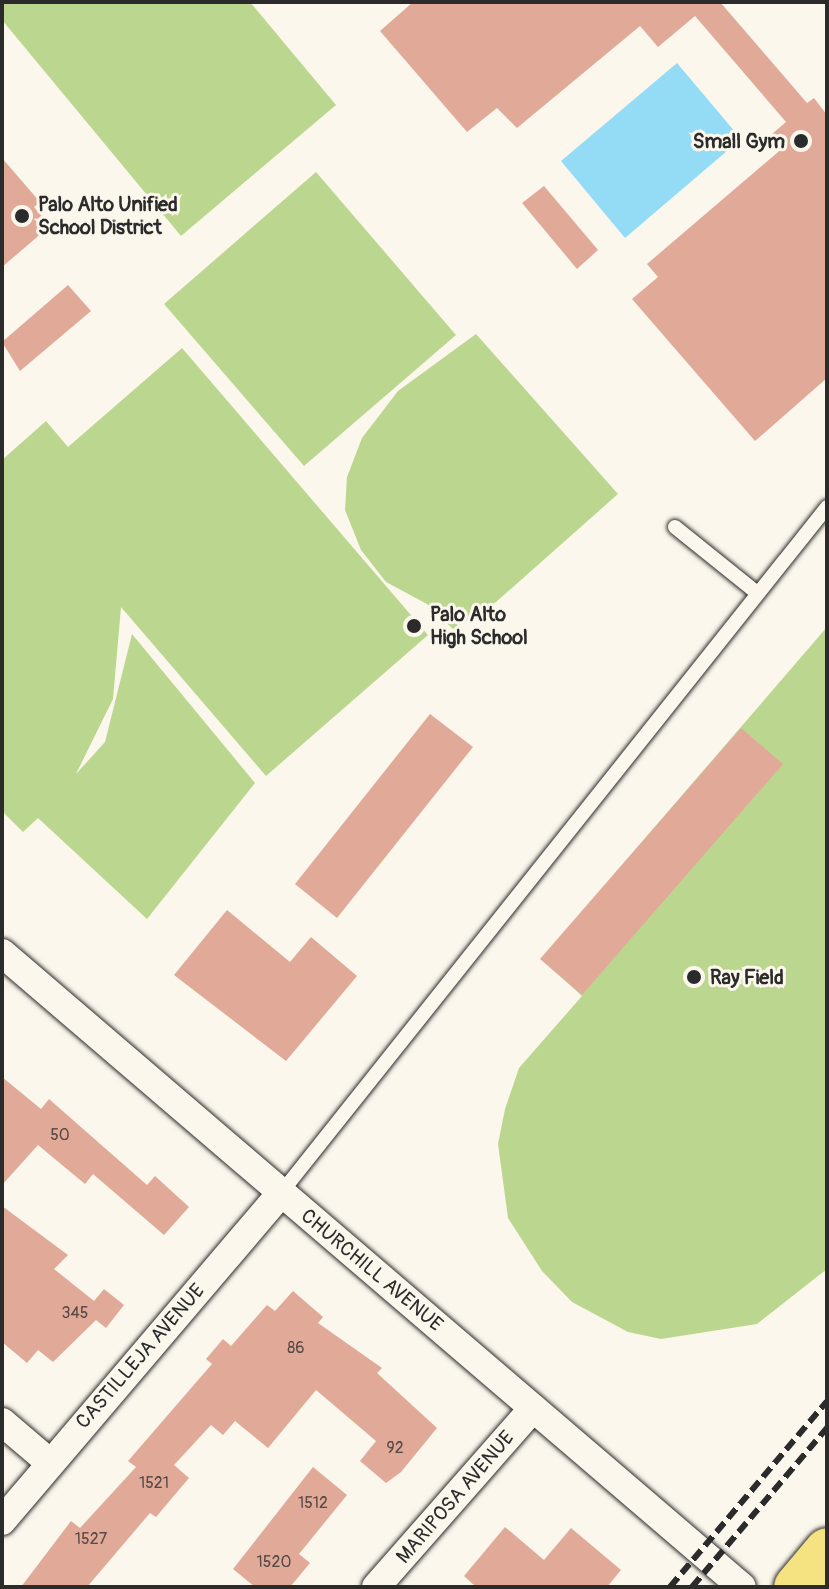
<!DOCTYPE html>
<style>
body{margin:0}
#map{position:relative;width:829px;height:1589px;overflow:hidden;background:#fbf7ec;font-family:Pangolin,sans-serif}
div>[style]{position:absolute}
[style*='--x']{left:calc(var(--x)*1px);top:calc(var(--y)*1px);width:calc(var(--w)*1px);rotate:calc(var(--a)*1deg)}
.green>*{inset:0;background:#bbd78f}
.water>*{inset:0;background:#94dcf6}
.building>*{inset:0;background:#e1a998}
.roads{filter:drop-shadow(0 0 2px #2b2b2b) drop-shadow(0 0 2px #2b2b2b)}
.service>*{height:14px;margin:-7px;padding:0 7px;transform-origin:7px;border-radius:7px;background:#fbf7ec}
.minor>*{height:28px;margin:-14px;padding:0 14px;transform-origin:14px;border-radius:14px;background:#fbf7ec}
.primary>*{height:44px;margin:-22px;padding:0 22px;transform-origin:22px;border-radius:22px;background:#f5e382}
.rail>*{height:6px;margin-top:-3px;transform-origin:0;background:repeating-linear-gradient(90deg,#2b2b2b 0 12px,transparent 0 18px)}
.dots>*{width:22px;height:22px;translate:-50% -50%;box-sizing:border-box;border:4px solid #fbf7ec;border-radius:50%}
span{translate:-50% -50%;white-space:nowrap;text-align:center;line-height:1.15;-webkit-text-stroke:6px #fbf7ec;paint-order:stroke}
.number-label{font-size:16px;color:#584a46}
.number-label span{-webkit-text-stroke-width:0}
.poi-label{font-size:20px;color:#2b2b2b;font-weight:700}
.right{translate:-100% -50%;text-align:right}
.left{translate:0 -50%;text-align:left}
.street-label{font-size:20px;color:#2b2b2b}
.frame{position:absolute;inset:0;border:4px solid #2b2b2b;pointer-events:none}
</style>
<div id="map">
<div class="green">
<div style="clip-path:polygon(2px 2px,250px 2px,336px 105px,181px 236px,2px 20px)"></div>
<div style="clip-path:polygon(316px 172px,456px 335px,304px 466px,164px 304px)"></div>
<div style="clip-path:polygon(476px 334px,618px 494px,496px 602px,453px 629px,427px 604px,386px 582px,361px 550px,345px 510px,347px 477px,362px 438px,398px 391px)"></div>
<div style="clip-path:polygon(182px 348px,428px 635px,266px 776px,121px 607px,113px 699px,76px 774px,105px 742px,132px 634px,255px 783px,147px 919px,38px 818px,23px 832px,2px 811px,2px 460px,46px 421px,68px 447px)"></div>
<div style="clip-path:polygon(827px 627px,827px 1269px,757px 1324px,661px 1339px,628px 1332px,572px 1302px,542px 1271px,508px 1218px,498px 1144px,505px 1109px,519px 1068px,582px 996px,541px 959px)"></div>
</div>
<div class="water">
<div style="clip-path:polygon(677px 63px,741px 139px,625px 238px,561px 161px)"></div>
</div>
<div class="building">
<div style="clip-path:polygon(413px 2px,720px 2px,807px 103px,814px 98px,827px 115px,827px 378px,755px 441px,632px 299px,658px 277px,647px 264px,784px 147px,772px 134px,786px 122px,695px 16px,658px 47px,640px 26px,517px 128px,497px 108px,467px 132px,380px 31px)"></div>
<div style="clip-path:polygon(2px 158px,40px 202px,34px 207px,50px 226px,2px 267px)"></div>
<div style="clip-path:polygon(544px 186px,598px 250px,577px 269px,522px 203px)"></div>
<div style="clip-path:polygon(68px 285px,91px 311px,20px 371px,2px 342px)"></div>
<div style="clip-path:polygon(430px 714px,473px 747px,337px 918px,295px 884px)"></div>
<div style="clip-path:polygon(741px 728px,783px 764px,582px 995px,540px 959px)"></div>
<div style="clip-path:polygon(227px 910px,290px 962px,311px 937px,357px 976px,286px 1061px,174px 975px)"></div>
<div style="clip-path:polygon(2px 1077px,41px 1109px,49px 1099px,147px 1185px,155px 1176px,189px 1207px,164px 1235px,93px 1174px,85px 1184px,38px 1145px,2px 1185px)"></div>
<div style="clip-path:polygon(2px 1206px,68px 1255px,54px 1269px,94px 1301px,104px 1289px,124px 1305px,106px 1328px,96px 1320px,53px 1362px,38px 1350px,27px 1363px,2px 1342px)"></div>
<div style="clip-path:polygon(293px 1291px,323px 1317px,318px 1323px,382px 1368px,377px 1373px,437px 1428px,401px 1472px,386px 1483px,360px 1461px,376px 1441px,316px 1390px,268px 1448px,235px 1421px,223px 1435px,211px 1425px,174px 1465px,189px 1478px,156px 1517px,150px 1513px,87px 1587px,21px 1587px,71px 1521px,80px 1528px,136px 1467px,128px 1461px,212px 1364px,206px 1359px,223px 1339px,231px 1346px,267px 1305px,275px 1311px)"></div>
<div style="clip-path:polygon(313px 1467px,347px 1495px,299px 1554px,310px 1563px,290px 1587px,255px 1587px,233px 1569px)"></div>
<div style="clip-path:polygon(505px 1527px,544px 1560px,571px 1528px,621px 1570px,607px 1587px,476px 1587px,464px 1576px)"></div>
</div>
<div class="roads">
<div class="service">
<div style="--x:675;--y:527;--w:105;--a:38.8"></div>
<div style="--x:281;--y:1193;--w:877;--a:-51.48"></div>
</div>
<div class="minor">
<div style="--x:2;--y:953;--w:974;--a:40.59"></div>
<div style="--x:2;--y:1422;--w:62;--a:40.4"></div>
<div style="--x:2;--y:1521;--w:431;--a:-49.6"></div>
<div style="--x:376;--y:1587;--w:238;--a:-48.7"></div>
</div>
<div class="primary">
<div style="--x:796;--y:1587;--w:48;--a:-50"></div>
</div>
</div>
<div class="rail">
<div style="--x:670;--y:1587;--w:243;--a:-49.8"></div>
<div style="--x:692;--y:1587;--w:209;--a:-49.7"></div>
</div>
<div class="dots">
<div style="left:801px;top:141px;background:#2b2b2b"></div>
<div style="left:22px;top:216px;background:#2b2b2b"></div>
<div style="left:414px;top:626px;background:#2b2b2b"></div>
<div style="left:694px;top:977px;background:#2b2b2b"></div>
</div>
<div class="number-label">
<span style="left:60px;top:1135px">50</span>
<span style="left:75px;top:1313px">345</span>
<span style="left:296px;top:1348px">86</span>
<span style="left:395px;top:1448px">92</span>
<span style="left:154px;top:1483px">1521</span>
<span style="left:313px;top:1503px">1512</span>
<span style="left:91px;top:1539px">1527</span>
<span style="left:274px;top:1562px">1520</span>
</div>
<div class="poi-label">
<span class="right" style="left:785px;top:141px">Small Gym</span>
<span class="left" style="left:38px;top:216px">Palo Alto Unified<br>School District</span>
<span class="left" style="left:430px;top:626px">Palo Alto<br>High School</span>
<span class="left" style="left:710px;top:977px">Ray Field</span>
</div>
<div class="street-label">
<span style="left:372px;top:1270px;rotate:40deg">CHURCHILL AVENUE</span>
<span style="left:140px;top:1356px;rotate:-49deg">CASTILLEJA AVENUE</span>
<span style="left:455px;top:1497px;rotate:-49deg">MARIPOSA AVENUE</span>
</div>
<div class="frame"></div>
</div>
